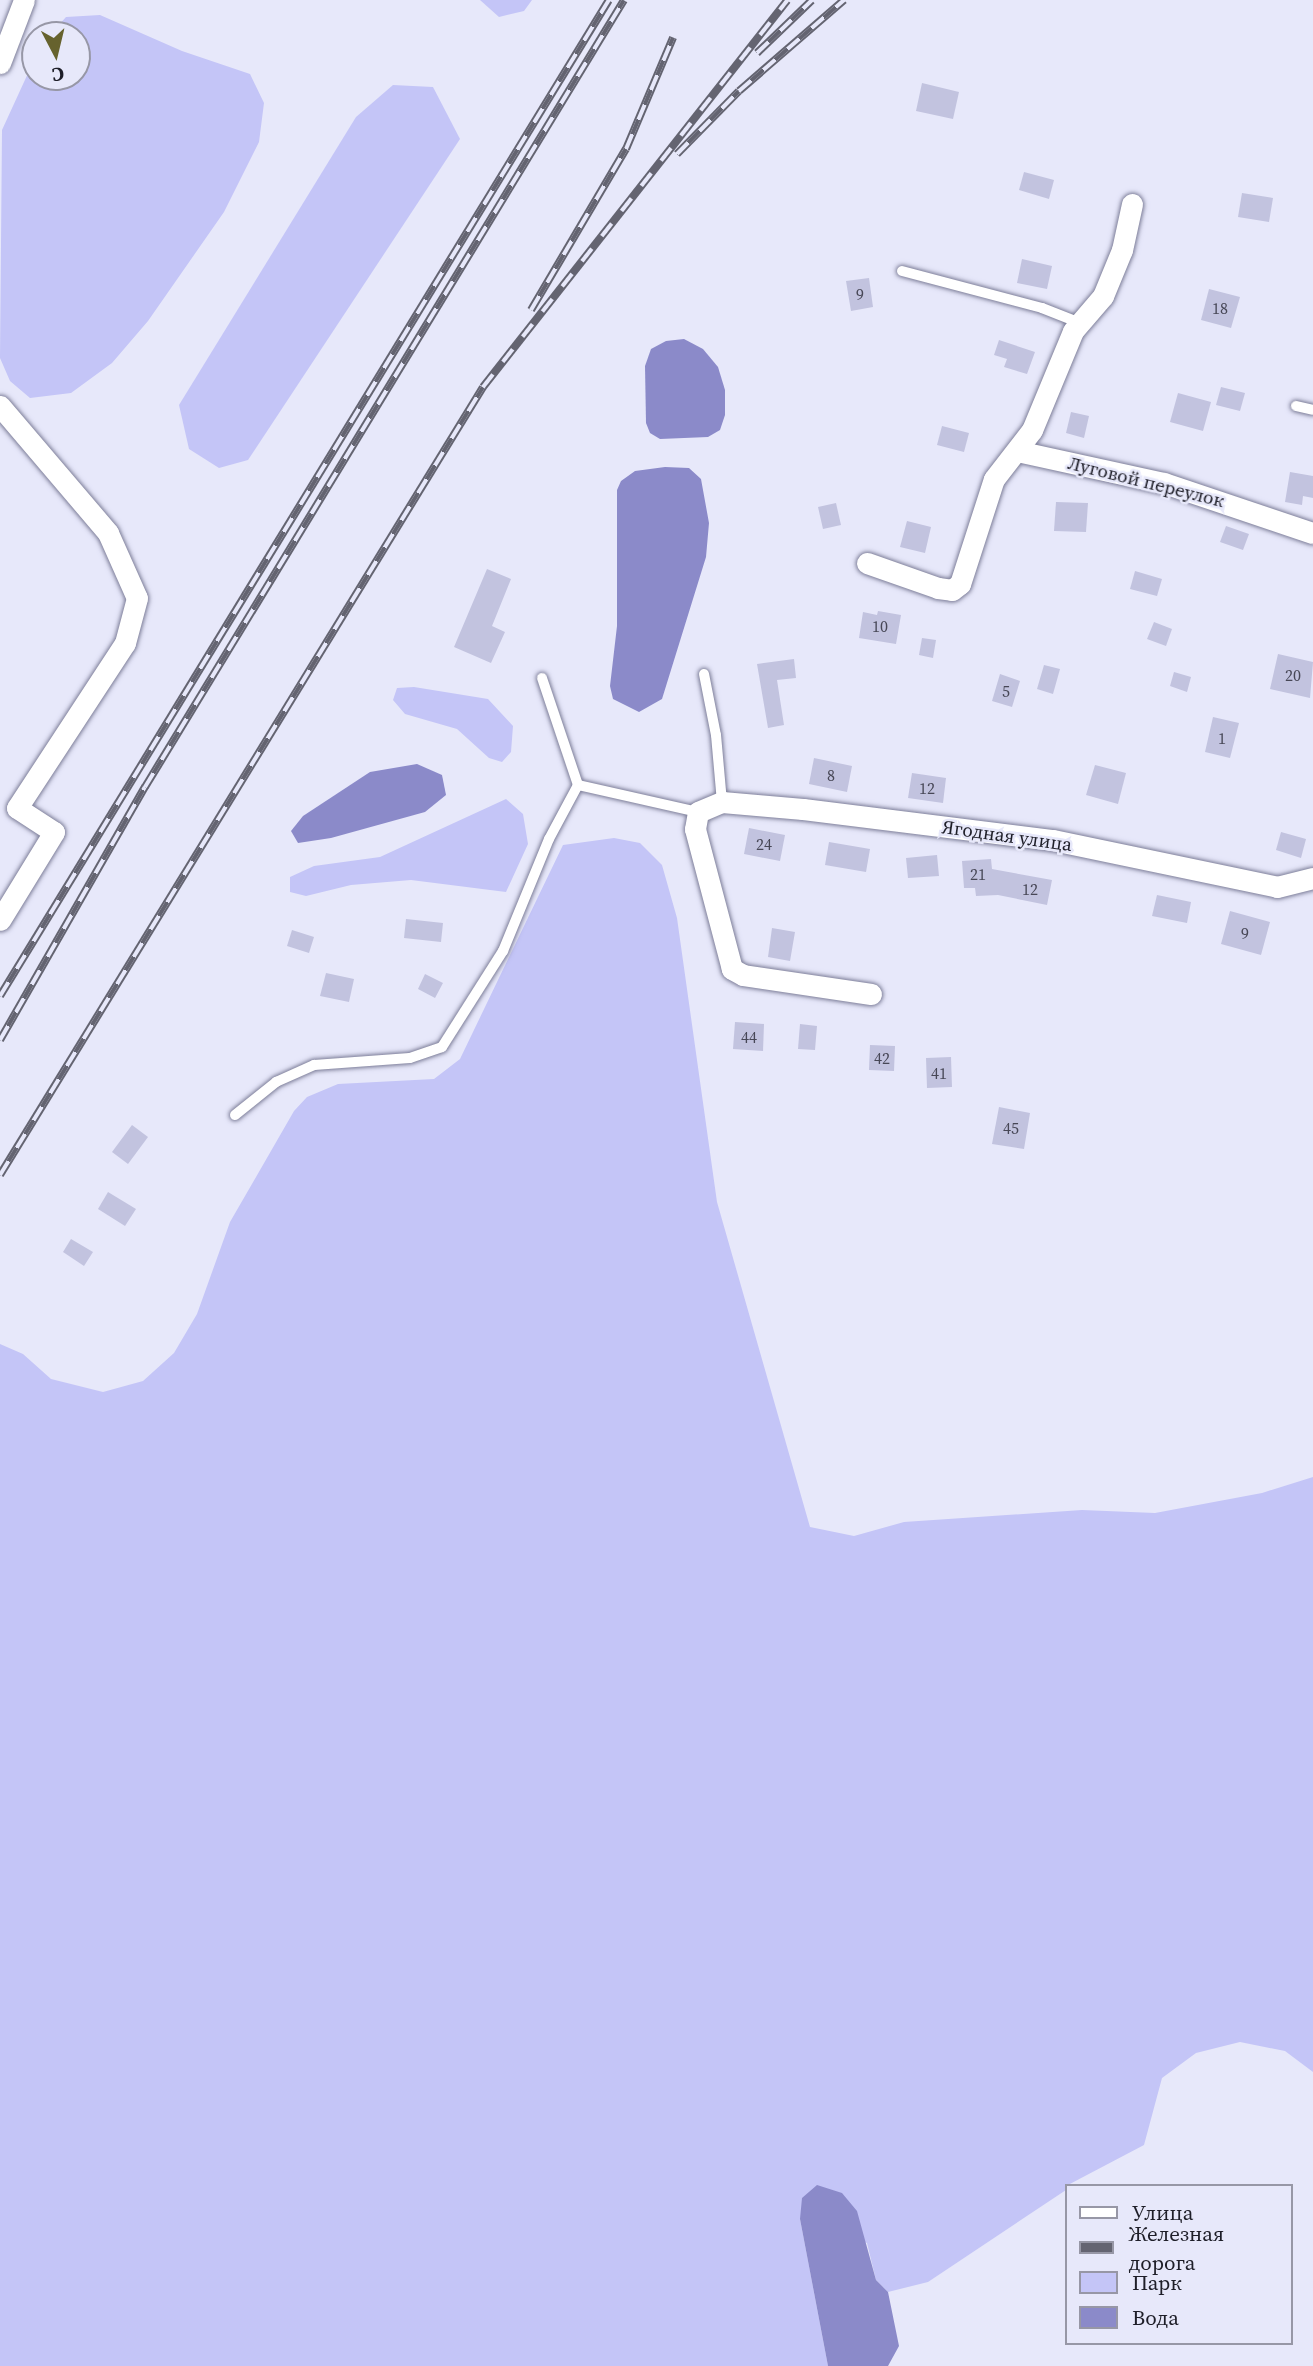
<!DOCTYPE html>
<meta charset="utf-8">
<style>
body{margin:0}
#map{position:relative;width:1313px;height:2366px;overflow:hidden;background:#e7e8fa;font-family:"Source Serif 4",serif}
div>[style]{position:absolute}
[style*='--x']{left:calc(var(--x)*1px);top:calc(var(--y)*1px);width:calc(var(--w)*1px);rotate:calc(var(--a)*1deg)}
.green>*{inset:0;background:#c4c5f7}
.water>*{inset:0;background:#8b8ac9}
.building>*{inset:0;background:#c2c3df}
.roads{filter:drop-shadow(0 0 2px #7d7e99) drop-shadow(0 0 2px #7d7e99)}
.service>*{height:10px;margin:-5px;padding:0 5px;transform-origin:5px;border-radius:5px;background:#fff}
.minor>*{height:21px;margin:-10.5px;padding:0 10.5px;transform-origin:10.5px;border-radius:10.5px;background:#fff}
.rail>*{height:8px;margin-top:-4px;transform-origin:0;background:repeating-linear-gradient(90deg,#e7e8fa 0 16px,#646471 0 32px);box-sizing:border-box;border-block:2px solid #646471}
span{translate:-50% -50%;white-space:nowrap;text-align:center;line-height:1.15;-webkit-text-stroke:5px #e7e8fa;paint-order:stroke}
.number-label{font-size:16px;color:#474756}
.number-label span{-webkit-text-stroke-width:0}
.street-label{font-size:19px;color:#1e1e28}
.legend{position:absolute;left:1065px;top:2184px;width:228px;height:161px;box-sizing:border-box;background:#e7e8fa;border:2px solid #9797a6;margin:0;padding:9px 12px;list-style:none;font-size:21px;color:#1e1e28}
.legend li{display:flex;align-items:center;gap:14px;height:35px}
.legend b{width:35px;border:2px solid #9797a6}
.north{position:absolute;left:21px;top:21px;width:70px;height:70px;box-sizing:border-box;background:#e7e8fa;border:2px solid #9797a6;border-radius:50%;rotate:173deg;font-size:19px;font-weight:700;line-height:28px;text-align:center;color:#1e1e28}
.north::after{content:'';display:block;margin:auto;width:24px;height:32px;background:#66622e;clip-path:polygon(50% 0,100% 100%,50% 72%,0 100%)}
</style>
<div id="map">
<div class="green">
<div style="clip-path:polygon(480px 0,532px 0,524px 11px,499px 17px)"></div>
<div style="clip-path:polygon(100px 15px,182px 51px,250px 74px,264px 103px,259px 142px,224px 212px,148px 321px,112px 363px,71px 393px,30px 398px,10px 381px,0 358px,2px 130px,35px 58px,35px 77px,77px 77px,77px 35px,50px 35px,66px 17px)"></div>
<div style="clip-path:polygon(393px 85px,433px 87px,460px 139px,248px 460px,219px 468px,189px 449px,179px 405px,356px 117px)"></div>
<div style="clip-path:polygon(414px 687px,488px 699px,513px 726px,511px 752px,502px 762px,489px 758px,457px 729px,405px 714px,393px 700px,397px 688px)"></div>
<div style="clip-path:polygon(506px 799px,523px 814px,528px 844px,506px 892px,411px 880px,351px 885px,306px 896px,290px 892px,290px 877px,314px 866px,380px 857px)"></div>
<div style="clip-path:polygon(614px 838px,640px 843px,662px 865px,677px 918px,717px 1202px,810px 1527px,854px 1536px,904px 1522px,1082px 1510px,1155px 1513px,1262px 1493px,1313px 1477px,1313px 2072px,1285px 2051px,1240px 2042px,1196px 2053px,1162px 2078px,1144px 2145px,1066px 2186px,1066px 2190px,928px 2282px,888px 2292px,876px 2280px,867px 2243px,800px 2219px,828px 2366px,0 2366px,0 1344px,23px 1354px,51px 1379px,103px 1392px,143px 1381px,174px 1353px,197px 1314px,230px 1222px,294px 1111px,307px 1097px,338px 1084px,434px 1079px,460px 1059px,563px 845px)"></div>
</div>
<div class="water">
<div style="clip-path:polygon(684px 339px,703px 349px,718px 367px,725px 390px,725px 415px,720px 430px,708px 437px,660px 439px,650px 433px,646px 423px,645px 366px,651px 349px,666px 341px)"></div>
<div style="clip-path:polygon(665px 467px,689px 468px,701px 479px,709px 523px,706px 557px,662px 699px,639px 712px,613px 699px,610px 686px,617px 626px,617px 490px,621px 481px,635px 471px)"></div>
<div style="clip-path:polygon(417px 764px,442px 775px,446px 795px,425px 812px,331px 838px,298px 843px,291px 831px,303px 816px,370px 772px)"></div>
<div style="clip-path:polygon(817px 2185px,842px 2193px,857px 2211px,876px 2280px,888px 2292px,899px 2346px,888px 2366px,828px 2366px,800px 2219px,802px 2198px)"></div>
</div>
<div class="building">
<div style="clip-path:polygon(922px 83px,959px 92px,953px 119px,916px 111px)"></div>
<div style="clip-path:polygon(1024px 172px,1054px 180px,1049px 199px,1019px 190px)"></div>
<div style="clip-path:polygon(1242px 193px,1273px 198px,1269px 222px,1238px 217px)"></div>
<div style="clip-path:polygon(1022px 259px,1052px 266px,1047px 289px,1017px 283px)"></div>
<div style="clip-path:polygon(869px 278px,873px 307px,851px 311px,846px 281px)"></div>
<div style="clip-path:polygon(1209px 289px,1240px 297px,1231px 328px,1201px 320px)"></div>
<div style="clip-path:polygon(999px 340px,1035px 352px,1027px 374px,1004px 367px,1007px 359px,994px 355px)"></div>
<div style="clip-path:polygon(1221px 387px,1245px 393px,1240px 411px,1216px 405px)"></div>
<div style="clip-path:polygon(1178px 393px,1211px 402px,1203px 431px,1170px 422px)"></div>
<div style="clip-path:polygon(1071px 412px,1089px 416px,1084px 438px,1066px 433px)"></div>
<div style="clip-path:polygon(942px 426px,969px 433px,964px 452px,937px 445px)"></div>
<div style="clip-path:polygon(1290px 472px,1313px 476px,1313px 498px,1303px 496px,1302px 505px,1285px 502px)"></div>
<div style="clip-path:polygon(1056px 502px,1088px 503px,1086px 532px,1054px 531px)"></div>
<div style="clip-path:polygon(836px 503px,841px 525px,823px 529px,818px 507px)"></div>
<div style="clip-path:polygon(907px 521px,931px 527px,925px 553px,900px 547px)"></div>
<div style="clip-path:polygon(1226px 526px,1249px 534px,1243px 550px,1220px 542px)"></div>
<div style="clip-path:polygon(487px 569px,511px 579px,492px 626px,505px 632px,491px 663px,454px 647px)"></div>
<div style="clip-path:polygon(1135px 571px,1162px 579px,1157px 596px,1130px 589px)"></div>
<div style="clip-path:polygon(878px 611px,901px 615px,896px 644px,859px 638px,863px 612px,877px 615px)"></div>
<div style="clip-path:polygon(1154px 622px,1172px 629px,1166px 646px,1147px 639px)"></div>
<div style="clip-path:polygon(922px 638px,936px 640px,933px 658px,919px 655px)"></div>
<div style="clip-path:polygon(1278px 654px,1313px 662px,1310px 698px,1270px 689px)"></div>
<div style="clip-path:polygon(794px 659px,796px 678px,777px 680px,784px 725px,768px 728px,757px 664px)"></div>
<div style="clip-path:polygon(1044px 665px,1060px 669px,1053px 694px,1037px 689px)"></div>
<div style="clip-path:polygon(1174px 672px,1191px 677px,1187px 692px,1170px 686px)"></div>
<div style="clip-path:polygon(1000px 674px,1020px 681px,1012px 707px,992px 701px)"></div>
<div style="clip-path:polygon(1213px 717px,1239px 723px,1230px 758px,1205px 752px)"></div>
<div style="clip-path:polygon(814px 758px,852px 766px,847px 792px,809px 784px)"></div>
<div style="clip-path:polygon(1095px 765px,1126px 773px,1118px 804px,1086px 795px)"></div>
<div style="clip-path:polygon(912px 773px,946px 778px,943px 803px,908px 798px)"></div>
<div style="clip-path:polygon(749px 828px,785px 835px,780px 861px,744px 854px)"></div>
<div style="clip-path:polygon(1281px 832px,1306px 839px,1301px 858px,1276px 850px)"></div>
<div style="clip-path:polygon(829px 842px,870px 849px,866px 872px,825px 865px)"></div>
<div style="clip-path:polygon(937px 855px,939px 876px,908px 878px,906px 858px)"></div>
<div style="clip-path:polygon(991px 859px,992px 869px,1052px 880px,1047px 905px,998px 895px,976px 896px,975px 888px,964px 888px,962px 861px)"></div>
<div style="clip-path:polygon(1157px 895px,1191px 902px,1187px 923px,1152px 916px)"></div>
<div style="clip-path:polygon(1230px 911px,1270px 922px,1261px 955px,1221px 944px)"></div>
<div style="clip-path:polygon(406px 919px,443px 923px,441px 942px,404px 938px)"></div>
<div style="clip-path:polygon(772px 928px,795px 932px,790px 961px,768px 957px)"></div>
<div style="clip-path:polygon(292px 930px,314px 937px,309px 953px,287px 946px)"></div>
<div style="clip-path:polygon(326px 973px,354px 979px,349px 1002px,320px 996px)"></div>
<div style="clip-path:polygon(425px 974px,443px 983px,435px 998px,418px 989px)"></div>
<div style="clip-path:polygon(735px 1022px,764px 1024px,763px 1051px,733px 1049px)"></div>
<div style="clip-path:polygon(800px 1024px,817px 1026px,815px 1050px,798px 1049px)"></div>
<div style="clip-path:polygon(870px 1045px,895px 1046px,894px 1071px,869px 1070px)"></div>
<div style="clip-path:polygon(951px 1057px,952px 1087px,927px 1088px,926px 1058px)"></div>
<div style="clip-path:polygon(999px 1107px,1030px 1113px,1024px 1149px,992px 1144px)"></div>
<div style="clip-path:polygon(132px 1125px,148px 1137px,128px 1164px,112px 1152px)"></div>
<div style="clip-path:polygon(108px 1192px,136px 1209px,125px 1226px,98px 1209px)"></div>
<div style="clip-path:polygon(71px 1239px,93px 1252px,84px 1266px,63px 1252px)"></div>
</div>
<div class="roads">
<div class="service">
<div style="--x:902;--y:271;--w:145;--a:14.8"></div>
<div style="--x:1042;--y:308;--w:41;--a:21.5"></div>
<div style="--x:1296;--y:406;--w:17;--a:13"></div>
<div style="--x:704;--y:674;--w:62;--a:78.9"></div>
<div style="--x:716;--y:735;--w:67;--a:84.9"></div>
<div style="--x:542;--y:678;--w:113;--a:71.4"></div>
<div style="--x:578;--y:785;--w:123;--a:12.7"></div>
<div style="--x:235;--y:1115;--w:53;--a:-38.8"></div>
<div style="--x:276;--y:1082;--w:42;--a:-24.1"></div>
<div style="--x:314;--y:1065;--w:96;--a:-4.2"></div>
<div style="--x:410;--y:1058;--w:34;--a:-19"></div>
<div style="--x:442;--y:1047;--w:114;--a:-57.6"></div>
<div style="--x:503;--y:951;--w:121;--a:-67.7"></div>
<div style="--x:549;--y:839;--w:61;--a:-61.8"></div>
</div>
<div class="minor">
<div style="--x:0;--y:63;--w:67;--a:-69.1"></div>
<div style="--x:0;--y:406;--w:167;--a:49.6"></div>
<div style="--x:108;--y:533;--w:71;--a:66"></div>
<div style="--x:137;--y:598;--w:47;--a:104.9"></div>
<div style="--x:125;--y:643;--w:197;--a:123.2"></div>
<div style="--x:17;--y:808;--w:44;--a:33"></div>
<div style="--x:54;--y:832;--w:103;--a:121.5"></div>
<div style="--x:1017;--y:451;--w:150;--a:12.3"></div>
<div style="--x:1164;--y:483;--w:157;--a:18.6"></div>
<div style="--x:867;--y:563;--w:75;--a:19.4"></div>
<div style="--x:938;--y:588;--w:14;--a:8"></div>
<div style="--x:952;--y:590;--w:10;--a:-37"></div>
<div style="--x:960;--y:584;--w:110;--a:-72.1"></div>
<div style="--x:994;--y:479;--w:62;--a:-52.2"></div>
<div style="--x:1032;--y:430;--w:107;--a:-67.5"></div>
<div style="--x:1073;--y:331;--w:46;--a:-49.4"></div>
<div style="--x:1103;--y:296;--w:50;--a:-67.6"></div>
<div style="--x:1122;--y:250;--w:47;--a:-77.7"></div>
<div style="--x:871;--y:994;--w:129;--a:-171.6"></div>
<div style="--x:743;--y:975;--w:13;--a:-151"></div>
<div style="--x:732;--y:969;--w:145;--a:-104.8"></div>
<div style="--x:695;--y:829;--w:17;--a:-80"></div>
<div style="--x:698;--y:812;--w:26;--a:-23"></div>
<div style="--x:722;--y:802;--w:81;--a:4.9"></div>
<div style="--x:803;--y:809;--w:252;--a:7.1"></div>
<div style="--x:1053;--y:840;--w:229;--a:11.8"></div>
<div style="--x:1277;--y:887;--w:37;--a:-14"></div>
</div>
</div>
<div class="rail">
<div style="--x:757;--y:53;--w:76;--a:-43.9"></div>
<div style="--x:677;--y:154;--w:88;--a:-45.5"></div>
<div style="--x:739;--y:91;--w:139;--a:-40.9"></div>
<div style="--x:531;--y:310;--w:187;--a:-59.5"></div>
<div style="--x:626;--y:149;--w:121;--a:-67.1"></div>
<div style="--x:0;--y:996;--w:1167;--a:-58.56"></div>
<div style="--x:0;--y:1040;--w:292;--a:-60.2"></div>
<div style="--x:145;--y:787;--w:921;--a:-58.67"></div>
<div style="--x:0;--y:1175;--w:924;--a:-58.49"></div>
<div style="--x:483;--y:387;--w:492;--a:-51.8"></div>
</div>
<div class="number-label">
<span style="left:860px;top:294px">9</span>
<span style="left:1220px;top:308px">18</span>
<span style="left:880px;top:626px">10</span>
<span style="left:1293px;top:675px">20</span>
<span style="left:1006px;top:691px">5</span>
<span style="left:1222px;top:738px">1</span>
<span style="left:831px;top:775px">8</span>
<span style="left:927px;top:788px">12</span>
<span style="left:764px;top:844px">24</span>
<span style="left:978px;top:874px">21</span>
<span style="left:1030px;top:889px">12</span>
<span style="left:1245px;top:933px">9</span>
<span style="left:749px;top:1037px">44</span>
<span style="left:882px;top:1058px">42</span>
<span style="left:939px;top:1073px">41</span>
<span style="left:1011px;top:1128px">45</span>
</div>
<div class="street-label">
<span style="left:1146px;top:482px;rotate:14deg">Луговой переулок</span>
<span style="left:1007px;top:836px;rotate:8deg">Ягодная улица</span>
</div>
<ul class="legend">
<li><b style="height:9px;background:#fff"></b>Улица</li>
<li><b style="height:9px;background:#646471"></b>Железная дорога</li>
<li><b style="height:19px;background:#c4c5f7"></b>Парк</li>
<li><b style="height:19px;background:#8b8ac9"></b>Вода</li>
</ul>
<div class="north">С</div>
</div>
